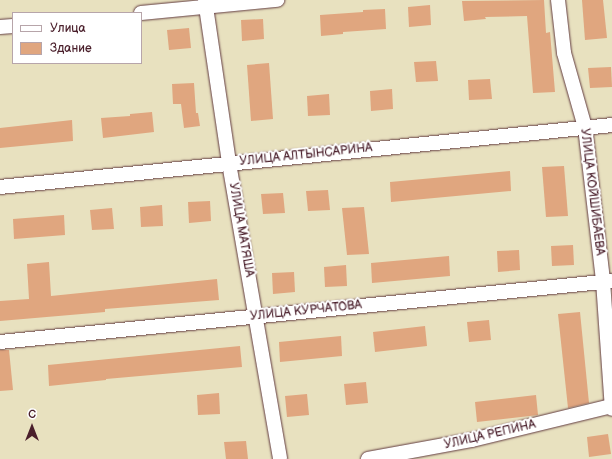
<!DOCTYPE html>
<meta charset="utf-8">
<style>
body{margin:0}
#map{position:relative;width:612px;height:459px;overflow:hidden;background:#e8e1bf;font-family:"Balsamiq Sans",sans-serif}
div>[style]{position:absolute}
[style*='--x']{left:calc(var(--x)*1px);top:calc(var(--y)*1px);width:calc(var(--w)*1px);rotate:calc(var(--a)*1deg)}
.building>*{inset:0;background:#e0a67f}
.roads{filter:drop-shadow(0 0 1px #623c41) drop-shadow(0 0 1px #623c41)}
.minor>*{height:14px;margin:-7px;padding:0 7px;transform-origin:7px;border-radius:7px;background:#fff}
span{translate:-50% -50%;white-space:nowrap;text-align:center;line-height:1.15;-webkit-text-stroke:4px #fff;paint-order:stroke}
.street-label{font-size:12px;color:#4a1f2b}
.legend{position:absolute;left:12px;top:12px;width:130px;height:52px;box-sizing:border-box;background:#fff;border:1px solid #b7a5aa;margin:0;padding:5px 7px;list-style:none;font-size:12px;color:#4a1f2b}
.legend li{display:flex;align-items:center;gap:8px;height:20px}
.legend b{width:20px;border:1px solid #b7a5aa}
.north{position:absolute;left:12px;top:407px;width:40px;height:40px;-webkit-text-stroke:3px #fff;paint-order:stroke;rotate:0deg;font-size:11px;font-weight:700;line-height:16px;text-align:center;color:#4a1f2b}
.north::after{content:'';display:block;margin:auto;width:14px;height:18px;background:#4a1f2b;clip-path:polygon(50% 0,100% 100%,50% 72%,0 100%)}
</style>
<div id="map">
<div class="building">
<div style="clip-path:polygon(544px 0,546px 33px,550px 32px,555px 92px,533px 93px,527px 16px,485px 17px,486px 19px,464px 21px,462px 1px)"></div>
<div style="clip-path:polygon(582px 0,603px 0,607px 38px,585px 40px)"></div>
<div style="clip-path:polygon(430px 5px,431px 25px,409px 27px,408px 7px)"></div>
<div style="clip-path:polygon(385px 9px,386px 29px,343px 32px,343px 34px,321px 36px,320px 15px,363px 12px,363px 10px)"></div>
<div style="clip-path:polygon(263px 19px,264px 39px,242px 41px,241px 20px)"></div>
<div style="clip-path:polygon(189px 28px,191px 48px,169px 50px,167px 30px)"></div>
<div style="clip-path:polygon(436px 61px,438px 81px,416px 82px,414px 62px)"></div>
<div style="clip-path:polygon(269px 63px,273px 119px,251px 121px,247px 65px)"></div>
<div style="clip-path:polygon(611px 67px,612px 87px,590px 88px,588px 68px)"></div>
<div style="clip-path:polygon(490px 79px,492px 99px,469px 100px,468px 80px)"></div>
<div style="clip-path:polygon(194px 83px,196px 113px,198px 113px,200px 126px,184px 128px,181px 104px,173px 104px,172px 84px)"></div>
<div style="clip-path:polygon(392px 89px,393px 109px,371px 111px,370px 91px)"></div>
<div style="clip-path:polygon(329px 94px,330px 115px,308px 116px,307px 96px)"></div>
<div style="clip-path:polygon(152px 112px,154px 132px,103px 138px,101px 118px,130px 116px,130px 114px)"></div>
<div style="clip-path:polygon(72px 120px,73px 141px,0 148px,0 128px)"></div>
<div style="clip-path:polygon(564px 166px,568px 216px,546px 217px,542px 167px)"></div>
<div style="clip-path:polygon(510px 171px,511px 191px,391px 202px,390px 182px)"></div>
<div style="clip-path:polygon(328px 190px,330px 210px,308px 211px,306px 191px)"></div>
<div style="clip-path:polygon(283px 193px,285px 213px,263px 214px,261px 194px)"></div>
<div style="clip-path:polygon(210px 201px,211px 221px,189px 223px,188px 202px)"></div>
<div style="clip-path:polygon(162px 205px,163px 226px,141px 227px,140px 207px)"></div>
<div style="clip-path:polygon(364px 207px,369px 254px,347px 255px,342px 208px)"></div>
<div style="clip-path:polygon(112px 208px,114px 229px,92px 230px,90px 210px)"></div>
<div style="clip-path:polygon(64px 215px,65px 235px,14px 239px,13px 219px)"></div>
<div style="clip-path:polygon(573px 245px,574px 265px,552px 266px,551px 246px)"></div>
<div style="clip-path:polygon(519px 250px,520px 270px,498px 272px,497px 251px)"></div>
<div style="clip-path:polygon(449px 256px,450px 276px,372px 283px,371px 263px)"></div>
<div style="clip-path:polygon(49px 262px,51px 296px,217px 279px,219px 300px,105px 309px,105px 312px,0 321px,0 301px,29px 299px,27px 264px)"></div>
<div style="clip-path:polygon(346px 265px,347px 286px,325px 287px,324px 267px)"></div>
<div style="clip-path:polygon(294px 272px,295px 292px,273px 294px,272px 273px)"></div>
<div style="clip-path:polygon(580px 312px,589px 403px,568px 408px,558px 314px)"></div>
<div style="clip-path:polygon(489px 320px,491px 340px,469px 342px,467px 322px)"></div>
<div style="clip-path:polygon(425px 326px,427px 346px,375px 352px,373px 332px)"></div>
<div style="clip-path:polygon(341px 336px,342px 356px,280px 362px,279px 342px)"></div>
<div style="clip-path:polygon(240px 346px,242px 367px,106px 379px,106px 380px,49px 386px,48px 365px)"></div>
<div style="clip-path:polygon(0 350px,9px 350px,13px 390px,0 391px)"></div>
<div style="clip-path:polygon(366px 382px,368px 403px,346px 405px,344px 384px)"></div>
<div style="clip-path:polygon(219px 393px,220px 414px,198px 415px,197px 395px)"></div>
<div style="clip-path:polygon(307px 394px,309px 415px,287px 417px,285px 396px)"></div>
<div style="clip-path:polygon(536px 395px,538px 415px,477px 422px,475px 402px)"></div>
<div style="clip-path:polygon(608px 434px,611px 454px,589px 457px,587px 437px)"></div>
<div style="clip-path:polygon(246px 441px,248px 459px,226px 459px,224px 442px)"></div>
</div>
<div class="roads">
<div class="minor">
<div style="--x:205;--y:0;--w:165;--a:81.6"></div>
<div style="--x:229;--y:163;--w:300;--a:80.2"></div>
<div style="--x:558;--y:0;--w:53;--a:83.5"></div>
<div style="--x:564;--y:53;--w:77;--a:74.2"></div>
<div style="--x:585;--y:127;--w:155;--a:83.3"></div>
<div style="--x:603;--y:281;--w:128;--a:86"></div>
<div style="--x:141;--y:13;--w:137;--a:-5.5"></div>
<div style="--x:0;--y:27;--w:13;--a:-4"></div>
<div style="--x:0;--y:187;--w:615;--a:-5.78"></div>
<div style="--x:0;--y:342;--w:615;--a:-5.69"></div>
<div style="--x:368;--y:459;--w:106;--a:-10.4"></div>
<div style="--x:472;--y:440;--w:143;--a:-13.7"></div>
</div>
</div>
<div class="street-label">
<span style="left:306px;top:155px;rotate:-6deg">УЛИЦА АЛТЫНСАРИНА</span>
<span style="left:592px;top:192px;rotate:83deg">УЛИЦА КОЙШИБАЕВА</span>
<span style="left:241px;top:230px;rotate:80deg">УЛИЦА МАТЯША</span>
<span style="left:306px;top:311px;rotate:-6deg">УЛИЦА КУРЧАТОВА</span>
<span style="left:490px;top:435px;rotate:-13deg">УЛИЦА РЕПИНА</span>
</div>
<ul class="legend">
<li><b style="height:5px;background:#fff"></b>Улица</li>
<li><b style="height:11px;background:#e0a67f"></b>Здание</li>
</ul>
<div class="north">С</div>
</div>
